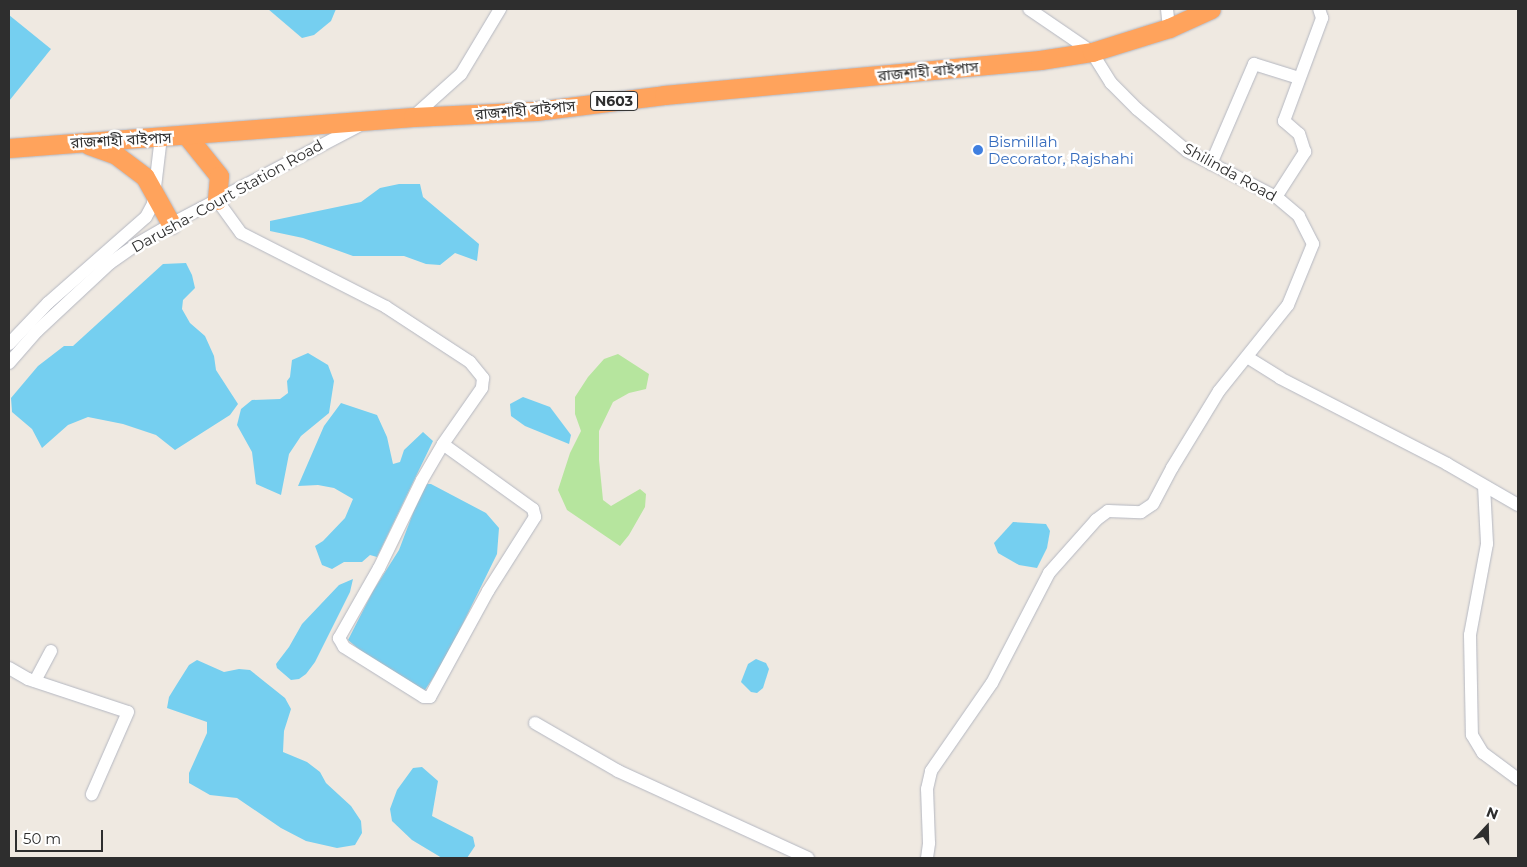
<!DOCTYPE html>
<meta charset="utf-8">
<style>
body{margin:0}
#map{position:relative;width:1527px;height:867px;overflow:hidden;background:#efe9e1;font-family:Montserrat,"Noto Sans Bengali",sans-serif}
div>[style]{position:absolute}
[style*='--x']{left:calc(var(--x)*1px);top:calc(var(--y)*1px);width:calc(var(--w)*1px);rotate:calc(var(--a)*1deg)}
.green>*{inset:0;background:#b6e59e}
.water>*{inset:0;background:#75cff0}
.roads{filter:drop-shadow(0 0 1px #b4b7c1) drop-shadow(0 0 1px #b4b7c1)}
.minor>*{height:12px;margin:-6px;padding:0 6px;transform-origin:6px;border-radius:6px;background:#fff}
.highway>*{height:19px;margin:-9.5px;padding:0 9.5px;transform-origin:9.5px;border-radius:9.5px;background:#ffa35c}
.dots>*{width:14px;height:14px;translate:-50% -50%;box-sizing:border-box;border:2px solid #fff;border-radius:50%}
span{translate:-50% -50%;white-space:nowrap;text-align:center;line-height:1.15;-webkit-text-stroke:5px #fff;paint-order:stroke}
.shield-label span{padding:1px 4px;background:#fff;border:1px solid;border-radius:4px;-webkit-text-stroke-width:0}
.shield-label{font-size:14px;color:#2e2e2e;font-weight:700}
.street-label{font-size:15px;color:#2e2e2e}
.shop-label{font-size:15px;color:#366cbe}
.left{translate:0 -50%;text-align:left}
.frame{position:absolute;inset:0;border:10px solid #2e2e2e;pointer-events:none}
.north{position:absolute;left:1462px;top:802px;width:50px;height:50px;-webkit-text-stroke:4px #fff;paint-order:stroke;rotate:21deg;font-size:14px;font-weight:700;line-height:20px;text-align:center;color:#2e2e2e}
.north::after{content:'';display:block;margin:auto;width:18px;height:22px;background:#2e2e2e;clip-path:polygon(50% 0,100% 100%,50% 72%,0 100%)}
.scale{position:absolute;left:15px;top:830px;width:88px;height:22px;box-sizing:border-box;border:2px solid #2e2e2e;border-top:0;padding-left:6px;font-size:15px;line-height:18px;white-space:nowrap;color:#2e2e2e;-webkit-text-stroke:4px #fff;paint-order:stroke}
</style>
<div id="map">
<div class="green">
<div style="clip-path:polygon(618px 354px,649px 374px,646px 389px,629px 393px,613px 402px,599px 431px,599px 460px,603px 500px,611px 506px,640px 489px,646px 494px,645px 507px,629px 535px,620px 546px,567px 510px,558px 490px,570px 453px,581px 431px,575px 414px,575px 397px,588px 377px,604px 359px)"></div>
</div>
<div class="water">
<div style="clip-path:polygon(268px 9px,336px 9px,331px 21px,314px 35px,302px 38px)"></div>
<div style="clip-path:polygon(9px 15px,51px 49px,9px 101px)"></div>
<div style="clip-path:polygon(399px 184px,420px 184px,423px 197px,479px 244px,477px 261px,455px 253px,440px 265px,426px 264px,404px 256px,353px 256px,303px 238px,270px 231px,270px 221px,361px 202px,380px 188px)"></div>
<div style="clip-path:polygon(186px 263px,192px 275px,195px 288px,183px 300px,182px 309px,190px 323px,205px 336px,214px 356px,216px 370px,238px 404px,230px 415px,175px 450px,156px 435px,123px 424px,88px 417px,68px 425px,42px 448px,32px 429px,12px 412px,11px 398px,38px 366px,64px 346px,73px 346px,163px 264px)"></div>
<div style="clip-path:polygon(308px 353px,328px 365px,334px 381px,329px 413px,301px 436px,289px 454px,281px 495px,256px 484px,252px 452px,237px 425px,241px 409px,252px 400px,280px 399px,288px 393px,287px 381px,290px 377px,292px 360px)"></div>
<div style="clip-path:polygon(523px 397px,550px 407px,571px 435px,569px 444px,525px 426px,511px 416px,510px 404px)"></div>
<div style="clip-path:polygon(341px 403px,377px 415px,387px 437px,393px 464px,400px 462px,404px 450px,423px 432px,433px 441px,377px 557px,370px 555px,362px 562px,344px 562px,332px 569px,322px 565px,315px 546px,323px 541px,345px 518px,353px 499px,334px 488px,318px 485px,298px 486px,324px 426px)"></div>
<div style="clip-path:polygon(424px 484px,431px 484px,486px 513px,499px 528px,497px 554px,445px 660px,425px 690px,387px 673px,348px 640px,373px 591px,399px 550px)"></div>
<div style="clip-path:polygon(1013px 522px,1046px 524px,1050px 531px,1047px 548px,1037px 568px,1019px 565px,998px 553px,994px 543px)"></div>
<div style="clip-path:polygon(353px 579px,350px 592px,315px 662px,306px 674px,299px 679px,291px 680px,277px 668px,276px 664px,289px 647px,302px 624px,339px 585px)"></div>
<div style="clip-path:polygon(756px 659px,766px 663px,769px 669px,763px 688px,757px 693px,751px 692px,741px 682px,748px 664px)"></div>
<div style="clip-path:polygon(197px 660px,224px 672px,239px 669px,250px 670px,285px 698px,291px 709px,284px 731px,283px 752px,307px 762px,320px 772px,326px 783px,351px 806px,361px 821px,362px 833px,355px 845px,337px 848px,306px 841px,281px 828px,237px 798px,210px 795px,189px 783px,189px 773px,207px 733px,207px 722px,167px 708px,169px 697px,177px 684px,189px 665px)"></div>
<div style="clip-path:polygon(422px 767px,438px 781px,432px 816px,473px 837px,475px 846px,467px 858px,442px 858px,412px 840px,392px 821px,390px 809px,397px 790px,413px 768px)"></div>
</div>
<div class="roads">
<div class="minor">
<div style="--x:1167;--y:9;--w:19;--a:84"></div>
<div style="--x:413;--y:117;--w:64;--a:-41.9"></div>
<div style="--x:461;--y:74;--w:76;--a:-59"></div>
<div style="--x:1211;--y:164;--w:109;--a:-66.7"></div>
<div style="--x:1254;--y:64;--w:47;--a:17.3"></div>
<div style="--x:1276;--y:197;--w:54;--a:-57.2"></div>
<div style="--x:1305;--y:152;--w:19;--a:-108"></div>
<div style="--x:1299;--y:134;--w:20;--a:-139"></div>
<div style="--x:1284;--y:121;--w:110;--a:-69.7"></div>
<div style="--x:1322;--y:18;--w:9;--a:-108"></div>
<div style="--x:217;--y:200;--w:41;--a:54"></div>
<div style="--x:241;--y:233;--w:163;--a:27"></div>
<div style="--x:386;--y:307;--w:100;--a:33.2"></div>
<div style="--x:470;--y:362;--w:21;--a:51"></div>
<div style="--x:483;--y:378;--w:10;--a:96"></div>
<div style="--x:482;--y:388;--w:68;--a:124.9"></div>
<div style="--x:443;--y:444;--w:42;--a:120.3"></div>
<div style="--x:422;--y:480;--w:98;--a:116"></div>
<div style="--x:379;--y:568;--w:81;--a:119.7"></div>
<div style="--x:339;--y:638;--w:10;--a:61"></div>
<div style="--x:344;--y:647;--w:94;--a:32"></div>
<div style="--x:424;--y:697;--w:6;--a:0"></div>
<div style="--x:430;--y:697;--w:121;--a:-61.3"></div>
<div style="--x:488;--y:591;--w:88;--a:-57.6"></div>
<div style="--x:535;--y:517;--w:8;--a:-104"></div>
<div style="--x:533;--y:509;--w:111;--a:-144.2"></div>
<div style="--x:9;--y:344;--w:57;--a:-46.4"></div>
<div style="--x:48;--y:303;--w:130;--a:-41.3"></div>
<div style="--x:146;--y:217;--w:15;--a:-62"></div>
<div style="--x:153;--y:204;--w:67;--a:-83.2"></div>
<div style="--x:1247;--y:357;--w:39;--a:32"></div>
<div style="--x:1280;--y:378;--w:188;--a:27.2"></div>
<div style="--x:1447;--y:464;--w:82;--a:30"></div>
<div style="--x:9;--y:363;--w:43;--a:-48.8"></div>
<div style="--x:37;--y:331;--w:100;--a:-43"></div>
<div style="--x:110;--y:263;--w:33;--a:-35"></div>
<div style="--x:137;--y:244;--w:39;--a:-30"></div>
<div style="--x:171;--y:224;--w:216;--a:-27.6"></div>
<div style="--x:1484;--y:486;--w:58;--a:87"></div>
<div style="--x:1487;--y:544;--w:93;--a:100.6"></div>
<div style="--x:1470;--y:635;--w:100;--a:88.9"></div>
<div style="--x:1472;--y:735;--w:21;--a:59"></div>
<div style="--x:1483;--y:753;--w:44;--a:36.6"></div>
<div style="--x:9;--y:668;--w:22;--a:30"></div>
<div style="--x:28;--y:679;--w:105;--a:18.3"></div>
<div style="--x:128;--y:712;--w:90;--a:113.7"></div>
<div style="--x:35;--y:681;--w:34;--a:-62"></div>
<div style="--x:535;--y:723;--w:96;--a:30"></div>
<div style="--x:618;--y:771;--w:209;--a:24.6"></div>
<div style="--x:927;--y:858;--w:15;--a:-82"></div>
<div style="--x:929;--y:843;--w:54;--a:-92.1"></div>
<div style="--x:927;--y:789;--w:18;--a:-77"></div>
<div style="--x:931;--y:771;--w:107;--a:-55.3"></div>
<div style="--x:992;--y:683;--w:124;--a:-62.6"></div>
<div style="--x:1049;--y:573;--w:71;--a:-48.4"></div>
<div style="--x:1096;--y:520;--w:15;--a:-37"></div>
<div style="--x:1108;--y:511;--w:33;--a:2"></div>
<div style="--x:1141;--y:512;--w:14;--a:-34"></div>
<div style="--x:1153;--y:504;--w:41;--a:-62.2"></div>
<div style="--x:1172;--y:468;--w:90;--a:-58.6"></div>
<div style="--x:1219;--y:391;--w:110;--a:-51.3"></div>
<div style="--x:1288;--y:305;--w:66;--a:-67.7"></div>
<div style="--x:1313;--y:244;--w:31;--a:-117"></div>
<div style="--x:1299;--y:216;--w:30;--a:-140"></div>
<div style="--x:1276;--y:197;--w:100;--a:-152.7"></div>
<div style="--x:1187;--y:151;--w:65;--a:-140"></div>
<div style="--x:1137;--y:109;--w:37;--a:-135"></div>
<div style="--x:1111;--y:83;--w:36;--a:-122"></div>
<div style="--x:1092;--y:52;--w:76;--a:-145.7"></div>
</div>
<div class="highway">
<div style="--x:187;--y:136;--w:51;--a:51.3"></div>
<div style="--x:219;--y:176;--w:24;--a:95"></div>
<div style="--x:89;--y:145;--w:29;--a:20"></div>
<div style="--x:116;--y:155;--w:36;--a:37"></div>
<div style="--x:145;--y:177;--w:54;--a:61"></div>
<div style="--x:9;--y:148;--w:405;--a:-4.4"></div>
<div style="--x:413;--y:117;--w:123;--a:-2.8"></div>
<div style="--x:536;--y:111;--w:129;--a:-7.1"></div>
<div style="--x:664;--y:95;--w:378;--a:-5.3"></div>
<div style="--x:1040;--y:60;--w:53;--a:-8.7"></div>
<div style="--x:1092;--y:52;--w:81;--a:-17.3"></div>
<div style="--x:1169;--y:28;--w:46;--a:-24.3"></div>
</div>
</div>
<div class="dots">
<div style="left:978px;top:150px;background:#3f7fe0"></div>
</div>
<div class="shield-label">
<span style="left:614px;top:101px">N603</span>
</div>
<div class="street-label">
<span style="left:928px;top:71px;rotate:-5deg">রাজশাহী বাইপাস</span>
<span style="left:525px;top:110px;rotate:-5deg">রাজশাহী বাইপাস</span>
<span style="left:121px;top:140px;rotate:-3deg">রাজশাহী বাইপাস</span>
<span style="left:1230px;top:172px;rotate:29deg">Shilinda Road</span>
<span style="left:227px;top:196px;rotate:-29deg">Darusha- Court Station Road</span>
</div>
<div class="shop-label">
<span class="left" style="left:988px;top:150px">Bismillah<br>Decorator, Rajshahi</span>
</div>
<div class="frame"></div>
<div class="north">N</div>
<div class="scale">50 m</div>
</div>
